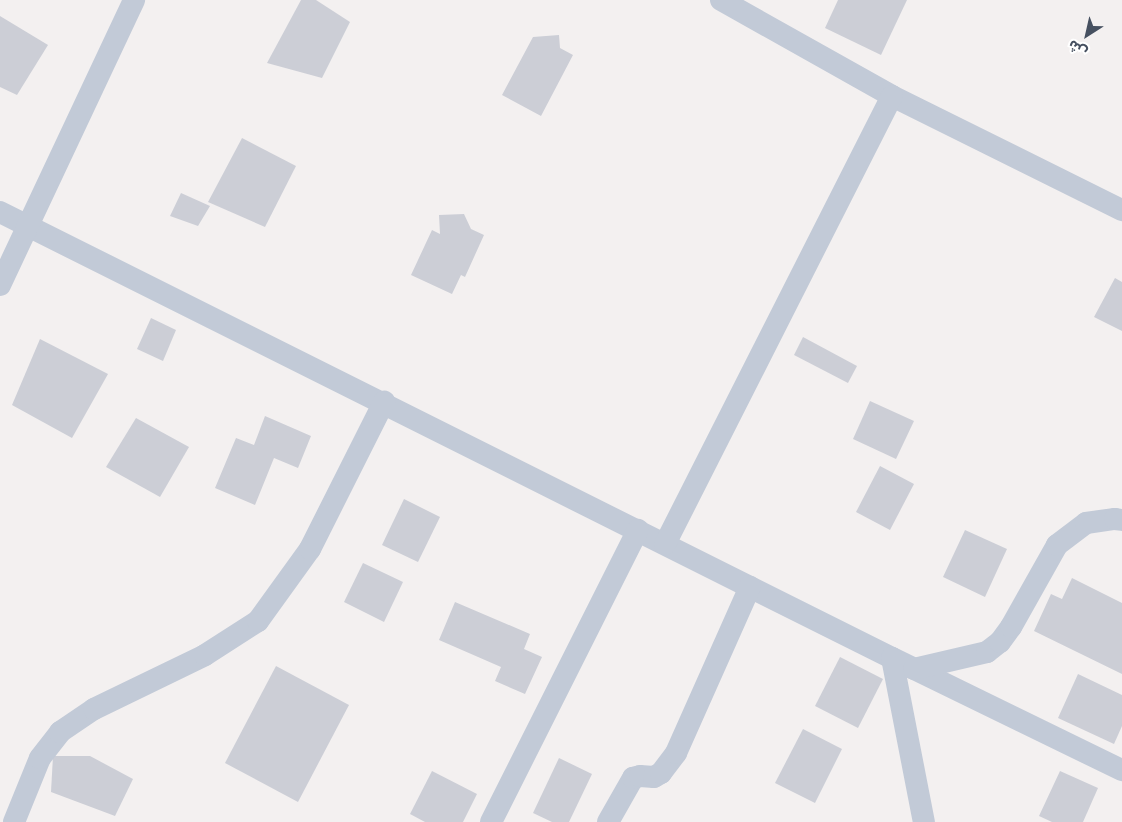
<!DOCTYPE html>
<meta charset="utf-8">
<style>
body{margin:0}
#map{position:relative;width:1122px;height:822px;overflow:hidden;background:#f3f0f0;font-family:Overpass,"Noto Sans Arabic",sans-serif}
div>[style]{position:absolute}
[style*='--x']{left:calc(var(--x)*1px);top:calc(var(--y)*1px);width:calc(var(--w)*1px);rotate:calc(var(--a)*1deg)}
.building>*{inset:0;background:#ccced6}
.street>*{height:22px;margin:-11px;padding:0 11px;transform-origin:11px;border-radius:11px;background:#c2cad7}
span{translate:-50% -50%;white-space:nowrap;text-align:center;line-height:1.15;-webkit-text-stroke:5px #fff;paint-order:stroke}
.north{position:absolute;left:1062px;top:10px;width:50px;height:50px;-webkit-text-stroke:4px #fff;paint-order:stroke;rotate:215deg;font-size:14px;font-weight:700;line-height:20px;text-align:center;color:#465060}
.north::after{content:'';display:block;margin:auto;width:18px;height:22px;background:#465060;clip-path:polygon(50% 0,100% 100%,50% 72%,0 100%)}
</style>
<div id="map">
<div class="building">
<div style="clip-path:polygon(301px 0,316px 0,350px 22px,322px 78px,267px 63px)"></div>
<div style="clip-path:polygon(838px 0,907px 0,881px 55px,825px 28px)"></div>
<div style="clip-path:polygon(0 16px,48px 45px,17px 95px,0 87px)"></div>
<div style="clip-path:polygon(559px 35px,560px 48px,573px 55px,541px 116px,502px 95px,533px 37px)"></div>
<div style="clip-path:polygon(242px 138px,296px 166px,265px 227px,208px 202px)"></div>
<div style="clip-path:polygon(181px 193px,210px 206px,198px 226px,170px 216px)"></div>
<div style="clip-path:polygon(464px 214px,471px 229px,484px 235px,465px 277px,461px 275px,452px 294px,411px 275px,432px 230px,440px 234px,439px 215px)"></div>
<div style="clip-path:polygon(1115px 278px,1122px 282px,1122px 331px,1094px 317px)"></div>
<div style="clip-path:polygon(151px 318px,176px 330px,163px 361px,137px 349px)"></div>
<div style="clip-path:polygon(803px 337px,857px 366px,848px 383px,794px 355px)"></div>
<div style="clip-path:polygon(40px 339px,108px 374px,72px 438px,12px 405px)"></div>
<div style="clip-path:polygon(870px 401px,914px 421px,896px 459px,853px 439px)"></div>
<div style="clip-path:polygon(265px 416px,311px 436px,298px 468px,274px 458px,255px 505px,215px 488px,236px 438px,254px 445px)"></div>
<div style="clip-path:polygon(136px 418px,189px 447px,160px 497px,106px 467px)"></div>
<div style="clip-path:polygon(880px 466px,914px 484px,890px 530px,856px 512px)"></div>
<div style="clip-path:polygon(404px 499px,440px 517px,418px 562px,382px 545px)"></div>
<div style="clip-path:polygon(965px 530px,1007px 549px,985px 597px,943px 577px)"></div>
<div style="clip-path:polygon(363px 563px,403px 582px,384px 622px,344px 602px)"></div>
<div style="clip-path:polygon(1072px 578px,1122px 603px,1122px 674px,1034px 631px,1051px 594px,1062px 599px)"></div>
<div style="clip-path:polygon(455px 602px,530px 634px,524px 649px,542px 657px,525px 694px,495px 681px,501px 667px,439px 640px)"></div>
<div style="clip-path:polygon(840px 657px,883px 679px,858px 728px,815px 706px)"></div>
<div style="clip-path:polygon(276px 666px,349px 705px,298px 802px,225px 763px)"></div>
<div style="clip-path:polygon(1078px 674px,1122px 695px,1122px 726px,1114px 744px,1058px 718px)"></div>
<div style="clip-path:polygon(803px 729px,842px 749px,815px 803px,775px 783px)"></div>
<div style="clip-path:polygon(53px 756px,90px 756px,133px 779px,115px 816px,51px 792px)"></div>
<div style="clip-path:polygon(559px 758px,592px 774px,569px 822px,552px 822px,533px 813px)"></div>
<div style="clip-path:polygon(432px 771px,477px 794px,463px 822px,425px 822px,410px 814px)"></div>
<div style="clip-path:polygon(1060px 771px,1098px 788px,1083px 822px,1052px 822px,1039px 816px)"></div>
</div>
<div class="street">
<div style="--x:721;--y:0;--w:196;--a:29.3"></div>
<div style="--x:892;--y:96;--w:257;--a:26.4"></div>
<div style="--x:0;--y:212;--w:997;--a:26.57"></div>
<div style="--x:892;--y:658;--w:256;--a:26"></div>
<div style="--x:0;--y:285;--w:315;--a:-64.8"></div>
<div style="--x:665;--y:544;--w:502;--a:-63.13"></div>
<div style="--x:892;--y:658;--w:167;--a:79"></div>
<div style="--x:914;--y:669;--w:75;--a:-13.1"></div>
<div style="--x:987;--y:652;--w:16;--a:-38"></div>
<div style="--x:1000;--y:642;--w:19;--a:-54"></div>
<div style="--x:1011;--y:627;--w:94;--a:-60.7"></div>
<div style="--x:1057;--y:545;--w:36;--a:-37"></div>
<div style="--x:1086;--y:523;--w:29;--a:-8"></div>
<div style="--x:1115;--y:519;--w:7;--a:8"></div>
<div style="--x:14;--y:822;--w:69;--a:-67.9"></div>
<div style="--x:40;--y:758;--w:33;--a:-52"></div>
<div style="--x:60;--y:732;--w:41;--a:-34.1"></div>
<div style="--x:94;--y:709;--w:123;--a:-25.9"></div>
<div style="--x:205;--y:655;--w:63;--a:-32.7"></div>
<div style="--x:258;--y:621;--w:89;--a:-54.2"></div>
<div style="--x:310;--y:549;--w:165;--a:-63.3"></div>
<div style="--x:491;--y:822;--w:327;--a:-63.3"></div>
<div style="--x:608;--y:822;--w:51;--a:-60.4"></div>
<div style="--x:633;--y:778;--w:7;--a:-16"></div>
<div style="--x:640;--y:776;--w:14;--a:4"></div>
<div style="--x:654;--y:777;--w:8;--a:-30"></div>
<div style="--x:661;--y:773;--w:25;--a:-53"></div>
<div style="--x:676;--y:753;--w:182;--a:-66"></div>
</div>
<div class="north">ش</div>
</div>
